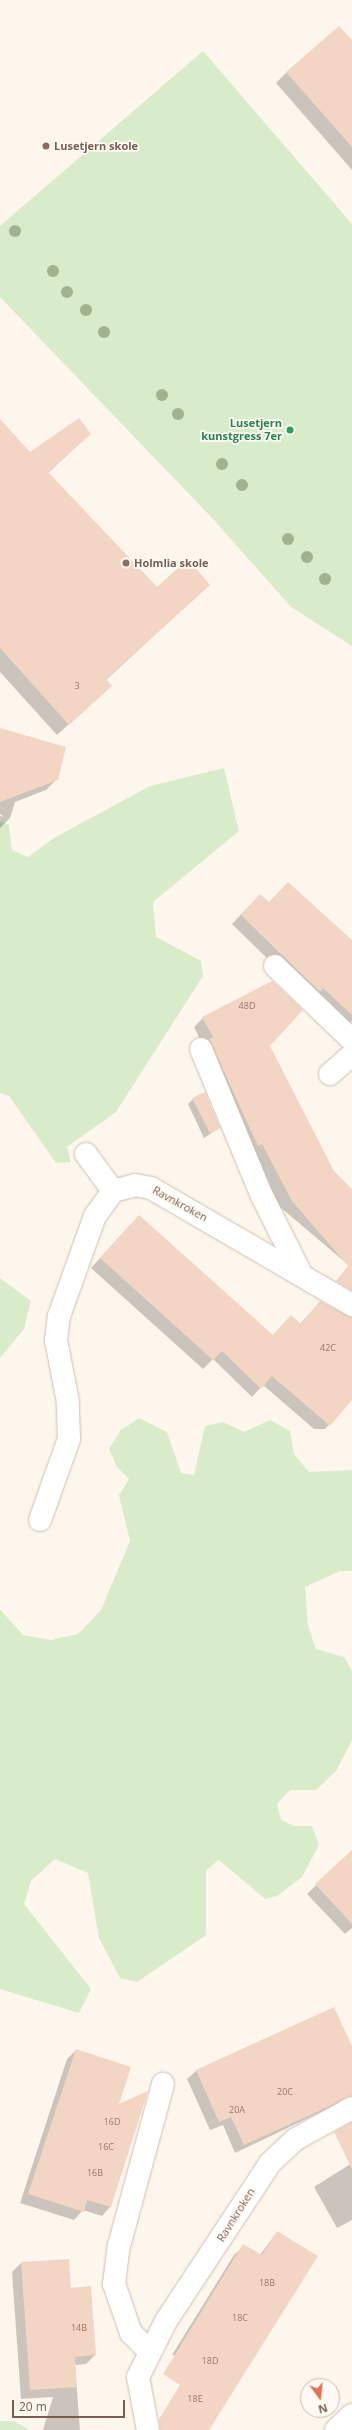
<!DOCTYPE html>
<style>
body{margin:0}
#map{position:relative;width:352px;height:2430px;overflow:hidden;background:#fdf6ec;font-family:"Open Sans",sans-serif}
div>[style]{position:absolute}
[style*='--x']{left:calc(var(--x)*1px);top:calc(var(--y)*1px);width:calc(var(--w)*1px);rotate:calc(var(--a)*1deg)}
.green>*{inset:0;background:#d8ecc9}
.shadow>*{inset:0;background:#0003}
.building>*{inset:0;background:#f3d5c3}
.roads{filter:drop-shadow(0 0 1px #d1beb0) drop-shadow(0 0 1px #d1beb0)}
.minor>*{height:22px;margin:-11px;padding:0 11px;transform-origin:11px;border-radius:11px;background:#fff}
.trees>*{width:12px;height:12px;margin:-6px;border-radius:50%;background:#a0b28e}
.dots>*{width:11px;height:11px;translate:-50% -50%;box-sizing:border-box;border:2px solid #fffaf3;border-radius:50%}
span{translate:-50% -50%;white-space:nowrap;text-align:center;line-height:1.15;-webkit-text-stroke:3.5px #fffaf3;paint-order:stroke}
.number-label{font-size:9px;color:#987a6a}
.number-label span{-webkit-text-stroke-width:0}
.education-label{font-size:11px;color:#785e54;font-weight:700}
.left{translate:0 -50%;text-align:left}
.leisure-label{font-size:11px;color:#27864d;font-weight:700}
.right{translate:-100% -50%;text-align:right}
.street-label{font-size:11px;color:#7a5c4d}
.north{position:absolute;left:300px;top:2378px;width:40px;height:40px;box-sizing:border-box;background:#fffaf3;border:1px solid #cabbb1;border-radius:50%;rotate:165deg;font-size:11px;font-weight:700;line-height:16px;text-align:center;color:#7a5c4d}
.north::after{content:'';display:block;margin:auto;width:14px;height:18px;background:#e76f51;clip-path:polygon(50% 0,100% 100%,50% 72%,0 100%)}
.scale{position:absolute;left:12px;top:2400px;width:113px;height:18px;box-sizing:border-box;border:2px solid #7a5c4d;border-top:0;padding-left:5px;font-size:12px;line-height:14px;white-space:nowrap;color:#7a5c4d;-webkit-text-stroke:3px #fffaf3;paint-order:stroke}
</style>
<div id="map">
<div class="green">
<div style="clip-path:polygon(203px 51px,352px 224px,352px 646px,291px 607px,213px 519px,0 297px,0 226px)"></div>
<div style="clip-path:polygon(224px 768px,239px 831px,153px 902px,156px 937px,201px 961px,203px 976px,116px 1112px,67px 1147px,71px 1162px,56px 1163px,9px 1096px,0 1093px,0 821px,9px 825px,12px 850px,28px 857px,54px 838px,150px 786px)"></div>
<div style="clip-path:polygon(0 1278px,31px 1301px,24px 1329px,0 1358px)"></div>
<div style="clip-path:polygon(139px 1418px,167px 1432px,181px 1473px,194px 1475px,205px 1426px,223px 1422px,244px 1432px,270px 1420px,290px 1431px,294px 1454px,309px 1472px,352px 1470px,352px 1571px,340px 1571px,305px 1587px,308px 1626px,316px 1649px,344px 1657px,352px 1671px,352px 1740px,336px 1771px,316px 1790px,290px 1790px,277px 1804px,281px 1820px,294px 1826px,312px 1826px,319px 1845px,302px 1877px,277px 1896px,265px 1899px,219px 1860px,206px 1870px,206px 1935px,137px 1982px,120px 1978px,99px 1938px,88px 1873px,55px 1859px,31px 1881px,24px 1904px,91px 1989px,79px 2013px,0 1989px,0 1609px,23px 1635px,51px 1640px,78px 1634px,101px 1610px,130px 1541px,119px 1495px,129px 1479px,117px 1467px,109px 1449px,121px 1430px)"></div>
<div style="clip-path:polygon(0 2421px,14px 2421px,30px 2430px,0 2430px)"></div>
</div>
<div class="shadow">
<div style="clip-path:polygon(352px 42px,352px 170px,276px 83px,287px 72px)"></div>
<div style="clip-path:polygon(0 420px,30px 453px,90px 434px,48px 473px,157px 588px,209px 585px,106px 680px,111px 686px,57px 735px,0 672px)"></div>
<div style="clip-path:polygon(0 729px,57px 779px,46px 790px,15px 802px,10px 818px,0 828px,0 816px,4px 817px,0 814px)"></div>
<div style="clip-path:polygon(269px 903px,352px 941px,352px 1021px,345px 1026px,310px 1000px,232px 924px,251px 904px)"></div>
<div style="clip-path:polygon(203px 1018px,269px 1046px,333px 1171px,352px 1191px,352px 1268px,280px 1207px,194px 1027px)"></div>
<div style="clip-path:polygon(193px 1099px,219px 1128px,204px 1138px,188px 1104px)"></div>
<div style="clip-path:polygon(130px 1225px,272px 1336px,291px 1316px,300px 1324px,320px 1302px,352px 1318px,352px 1399px,325px 1429px,314px 1429px,263px 1385px,252px 1397px,213px 1359px,203px 1369px,91px 1268px)"></div>
<div style="clip-path:polygon(352px 1851px,352px 1928px,345px 1934px,307px 1894px)"></div>
<div style="clip-path:polygon(334px 2008px,352px 2049px,352px 2097px,235px 2153px,223px 2125px,210px 2130px,187px 2079px,196px 2071px)"></div>
<div style="clip-path:polygon(76px 2050px,118px 2106px,146px 2093px,110px 2207px,102px 2216px,83px 2210px,74px 2220px,20px 2203px,67px 2059px)"></div>
<div style="clip-path:polygon(352px 2163px,352px 2220px,337px 2228px,314px 2187px)"></div>
<div style="clip-path:polygon(277px 2232px,206px 2430px,179px 2430px,192px 2359px,172px 2355px,234px 2255px,244px 2246px,260px 2255px)"></div>
<div style="clip-path:polygon(21px 2263px,70px 2289px,95px 2355px,86px 2364px,75px 2365px,80px 2430px,43px 2430px,53px 2397px,21px 2399px,12px 2272px)"></div>
</div>
<div class="building">
<div style="clip-path:polygon(339px 26px,352px 40px,352px 147px,286px 72px)"></div>
<div style="clip-path:polygon(79px 418px,91px 434px,48px 472px,157px 587px,188px 559px,210px 585px,106px 679px,112px 686px,69px 725px,0 648px,0 419px,30px 452px)"></div>
<div style="clip-path:polygon(0 728px,66px 747px,58px 780px,0 802px)"></div>
<div style="clip-path:polygon(288px 882px,352px 940px,352px 1015px,323px 988px,320px 992px,241px 915px,260px 894px,269px 902px)"></div>
<div style="clip-path:polygon(272px 981px,303px 1010px,270px 1046px,334px 1171px,352px 1189px,352px 1291px,336px 1281px,348px 1266px,292px 1201px,262px 1144px,258px 1146px,209px 1039px,213px 1037px,202px 1017px)"></div>
<div style="clip-path:polygon(205px 1092px,220px 1128px,210px 1133px,192px 1098px)"></div>
<div style="clip-path:polygon(139px 1215px,273px 1335px,291px 1315px,301px 1324px,320px 1301px,352px 1317px,352px 1400px,330px 1426px,272px 1376px,261px 1389px,222px 1351px,213px 1360px,100px 1258px)"></div>
<div style="clip-path:polygon(352px 1850px,352px 1924px,315px 1884px)"></div>
<div style="clip-path:polygon(334px 2007px,352px 2046px,352px 2096px,244px 2145px,231px 2117px,219px 2122px,196px 2070px)"></div>
<div style="clip-path:polygon(76px 2049px,131px 2067px,119px 2104px,148px 2091px,111px 2207px,87px 2200px,84px 2212px,28px 2194px)"></div>
<div style="clip-path:polygon(352px 2122px,352px 2169px,334px 2132px)"></div>
<div style="clip-path:polygon(277px 2231px,318px 2256px,209px 2430px,160px 2430px,159px 2419px,180px 2385px,163px 2374px,243px 2244px,262px 2255px)"></div>
<div style="clip-path:polygon(69px 2259px,71px 2288px,91px 2286px,96px 2355px,75px 2357px,77px 2387px,30px 2390px,21px 2262px)"></div>
</div>
<div class="roads">
<div class="minor">
<div style="--x:275;--y:966;--w:107;--a:43.9"></div>
<div style="--x:201;--y:1049;--w:159;--a:67.5"></div>
<div style="--x:262;--y:1196;--w:85;--a:63.4"></div>
<div style="--x:330;--y:1074;--w:29;--a:-41"></div>
<div style="--x:86;--y:1154;--w:46;--a:53.9"></div>
<div style="--x:40;--y:1520;--w:86;--a:-70.3"></div>
<div style="--x:69;--y:1439;--w:37;--a:-92"></div>
<div style="--x:68;--y:1402;--w:63;--a:-101"></div>
<div style="--x:56;--y:1340;--w:24;--a:-83"></div>
<div style="--x:59;--y:1316;--w:106;--a:-70.2"></div>
<div style="--x:95;--y:1216;--w:31;--a:-54"></div>
<div style="--x:113;--y:1191;--w:23;--a:-15"></div>
<div style="--x:135;--y:1185;--w:16;--a:11"></div>
<div style="--x:151;--y:1188;--w:233;--a:30.2"></div>
<div style="--x:149;--y:2351;--w:25;--a:-135"></div>
<div style="--x:131;--y:2333;--w:52;--a:-109.1"></div>
<div style="--x:114;--y:2284;--w:38;--a:-83"></div>
<div style="--x:119;--y:2246;--w:168;--a:-74.8"></div>
<div style="--x:148;--y:2430;--w:54;--a:-100.7"></div>
<div style="--x:138;--y:2377;--w:63;--a:-63.4"></div>
<div style="--x:166;--y:2321;--w:189;--a:-56.6"></div>
<div style="--x:270;--y:2163;--w:35;--a:-43"></div>
<div style="--x:296;--y:2139;--w:64;--a:-29"></div>
<div style="--x:336;--y:2430;--w:22;--a:-43"></div>
</div>
</div>
<div class="trees">
<div style="left:15px;top:231px"></div>
<div style="left:53px;top:271px"></div>
<div style="left:67px;top:292px"></div>
<div style="left:86px;top:310px"></div>
<div style="left:104px;top:332px"></div>
<div style="left:162px;top:395px"></div>
<div style="left:178px;top:414px"></div>
<div style="left:222px;top:464px"></div>
<div style="left:242px;top:485px"></div>
<div style="left:288px;top:539px"></div>
<div style="left:307px;top:557px"></div>
<div style="left:325px;top:579px"></div>
</div>
<div class="dots">
<div style="left:46px;top:146px;background:#8d6e63"></div>
<div style="left:290px;top:430px;background:#2e9e5b"></div>
<div style="left:126px;top:563px;background:#8d6e63"></div>
</div>
<div class="number-label">
<span style="left:77px;top:686px">3</span>
<span style="left:247px;top:1006px">48D</span>
<span style="left:328px;top:1348px">42C</span>
<span style="left:285px;top:2092px">20C</span>
<span style="left:237px;top:2110px">20A</span>
<span style="left:112px;top:2122px">16D</span>
<span style="left:106px;top:2147px">16C</span>
<span style="left:95px;top:2173px">16B</span>
<span style="left:267px;top:2283px">18B</span>
<span style="left:240px;top:2318px">18C</span>
<span style="left:79px;top:2328px">14B</span>
<span style="left:210px;top:2361px">18D</span>
<span style="left:195px;top:2399px">18E</span>
</div>
<div class="education-label">
<span class="left" style="left:54px;top:146px">Lusetjern skole</span>
<span class="left" style="left:134px;top:563px">Holmlia skole</span>
</div>
<div class="leisure-label">
<span class="right" style="left:282px;top:430px">Lusetjern<br>kunstgress 7er</span>
</div>
<div class="street-label">
<span style="left:180px;top:1204px;rotate:29deg">Ravnkroken</span>
<span style="left:236px;top:2215px;rotate:-58deg">Ravnkroken</span>
</div>
<div class="north">N</div>
<div class="scale">20 m</div>
</div>
